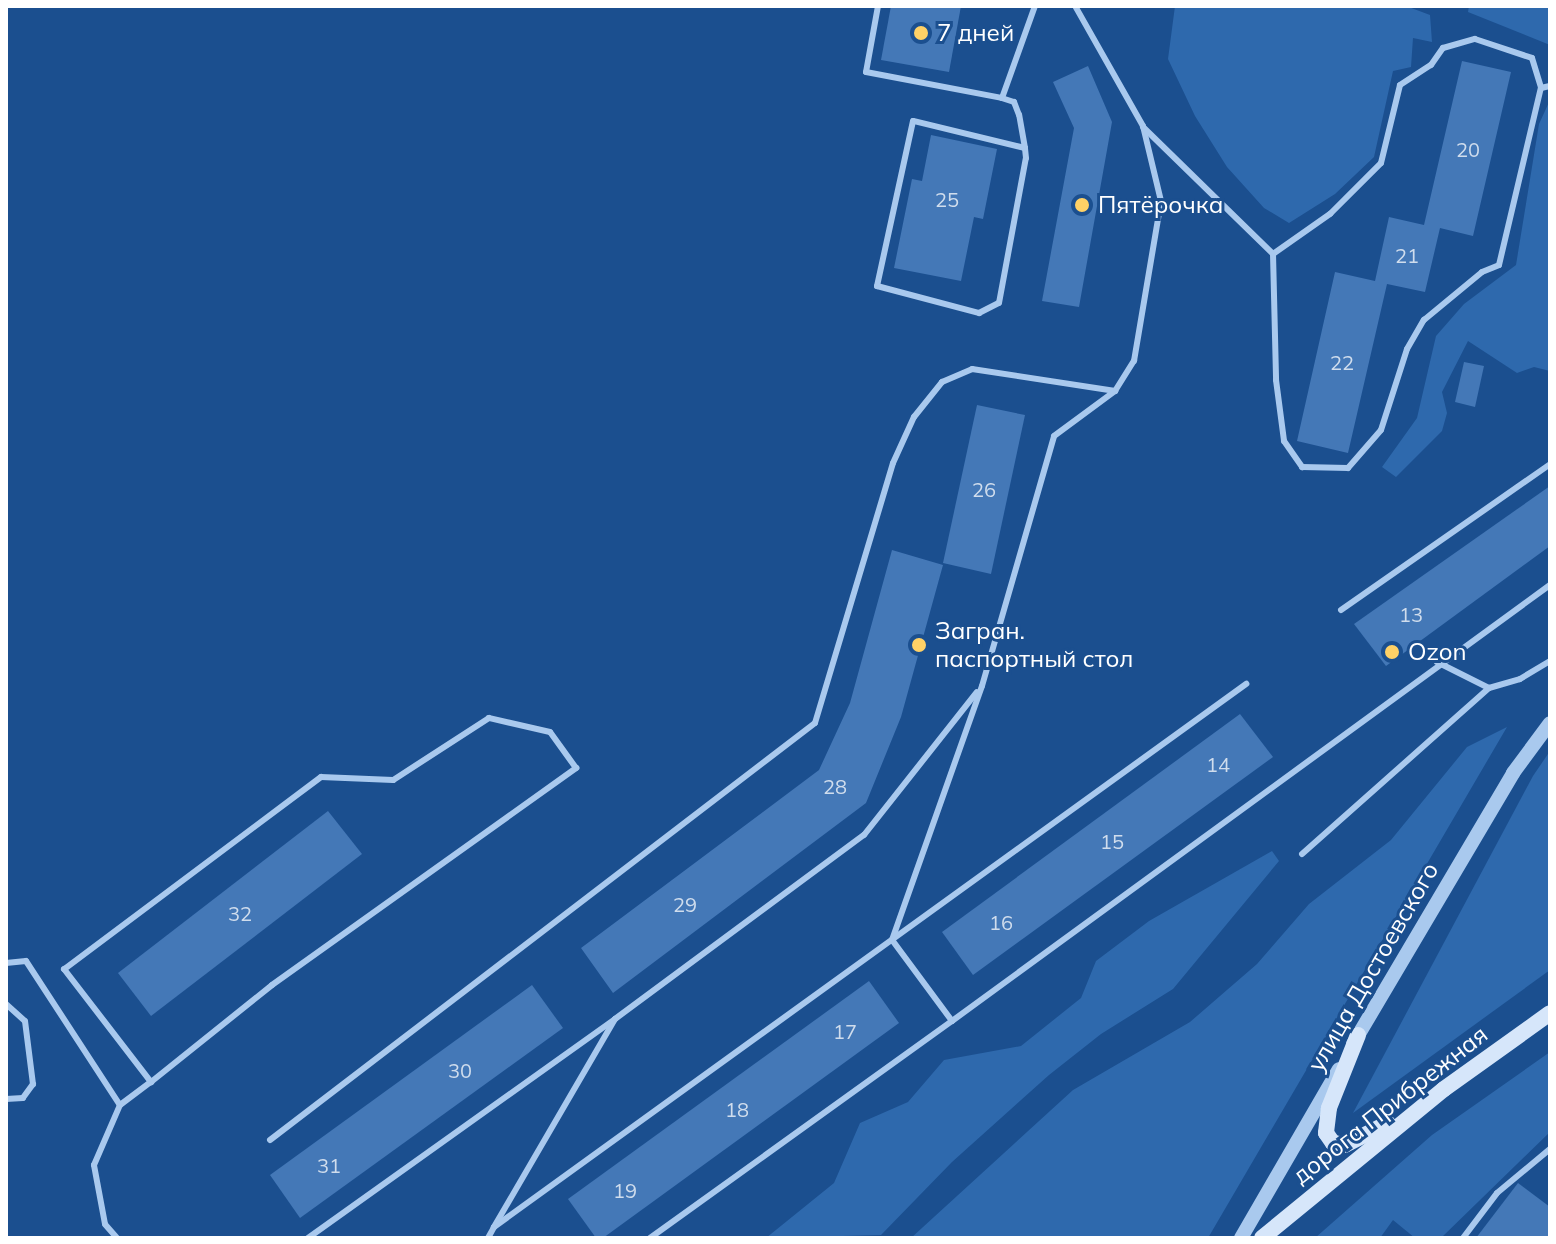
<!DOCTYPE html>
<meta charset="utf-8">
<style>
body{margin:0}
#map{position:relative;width:1556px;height:1244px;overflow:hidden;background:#1b4f8f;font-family:Mulish,sans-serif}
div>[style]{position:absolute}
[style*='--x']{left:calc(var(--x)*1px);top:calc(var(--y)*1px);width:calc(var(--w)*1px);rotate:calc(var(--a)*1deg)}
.green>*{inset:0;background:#2e69ad}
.building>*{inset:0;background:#4478b7}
.service>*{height:6px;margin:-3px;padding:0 3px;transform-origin:3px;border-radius:3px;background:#a9c9ee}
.tertiary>*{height:14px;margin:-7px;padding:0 7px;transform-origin:7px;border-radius:7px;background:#a9c9ee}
.secondary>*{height:16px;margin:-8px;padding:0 8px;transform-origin:8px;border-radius:8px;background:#d6e6fa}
.dots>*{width:22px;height:22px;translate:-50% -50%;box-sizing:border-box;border:4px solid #1b4f8f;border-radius:50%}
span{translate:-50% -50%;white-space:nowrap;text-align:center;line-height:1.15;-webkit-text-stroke:6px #1b4f8f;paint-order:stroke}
.number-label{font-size:20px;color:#d0dded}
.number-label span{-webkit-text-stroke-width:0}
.poi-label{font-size:24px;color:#fff}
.left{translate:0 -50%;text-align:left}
.street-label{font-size:24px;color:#fff}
.frame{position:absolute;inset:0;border:8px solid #fff;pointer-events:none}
</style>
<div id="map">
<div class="green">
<div style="clip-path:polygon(1175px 6px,1406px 6px,1430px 15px,1432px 42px,1413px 38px,1411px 67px,1393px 71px,1374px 157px,1335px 194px,1289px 223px,1264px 208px,1227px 167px,1195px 116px,1168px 59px)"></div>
<div style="clip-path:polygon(1469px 6px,1550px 6px,1550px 45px,1468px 12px)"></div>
<div style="clip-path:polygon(1550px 100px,1550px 371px,1534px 367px,1517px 373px,1468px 341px,1442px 392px,1447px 413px,1442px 431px,1396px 477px,1382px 467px,1417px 418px,1436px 336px,1464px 304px,1516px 265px,1539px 124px)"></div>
<div style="clip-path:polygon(1507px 727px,1208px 1238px,911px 1238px,1073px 1090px,1190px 1022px,1257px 964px,1309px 904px,1391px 840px,1467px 747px)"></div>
<div style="clip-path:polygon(1550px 751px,1550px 970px,1353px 1113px,1533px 776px)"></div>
<div style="clip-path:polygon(1272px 851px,1279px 861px,1173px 989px,1101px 1034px,1049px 1075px,952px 1162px,881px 1235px,766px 1238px,834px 1183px,860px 1123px,908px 1102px,944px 1060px,1021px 1046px,1081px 998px,1096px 961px,1149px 921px)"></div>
<div style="clip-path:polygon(1550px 1052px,1550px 1132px,1441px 1238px,1415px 1238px,1393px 1220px,1380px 1238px,1315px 1238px,1432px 1135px)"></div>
</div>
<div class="building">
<div style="clip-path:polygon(891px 6px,961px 6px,949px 72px,881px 60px)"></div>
<div style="clip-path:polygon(1462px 61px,1511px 72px,1473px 236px,1440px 228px,1425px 292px,1387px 284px,1348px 453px,1297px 441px,1335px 272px,1375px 281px,1389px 217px,1424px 225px)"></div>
<div style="clip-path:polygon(1088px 66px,1112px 122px,1079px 307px,1042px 301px,1074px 128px,1053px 82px)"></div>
<div style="clip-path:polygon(931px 135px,997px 149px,983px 219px,974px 217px,961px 281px,894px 268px,912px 179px,922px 181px)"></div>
<div style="clip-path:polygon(1464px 362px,1484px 366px,1475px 407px,1455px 402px)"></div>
<div style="clip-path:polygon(977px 405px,1025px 415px,991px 574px,943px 563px)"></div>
<div style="clip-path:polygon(1550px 486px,1550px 546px,1386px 666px,1354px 624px)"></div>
<div style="clip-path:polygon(892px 550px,943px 565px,901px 717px,866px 803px,613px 993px,581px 948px,819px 770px,850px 703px)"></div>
<div style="clip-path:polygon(1240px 714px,1273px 757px,973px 975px,942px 932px)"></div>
<div style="clip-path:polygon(328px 811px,362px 854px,151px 1016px,118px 973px)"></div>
<div style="clip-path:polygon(869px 981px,899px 1023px,603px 1238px,596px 1238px,568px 1199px)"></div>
<div style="clip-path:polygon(532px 985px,563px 1028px,300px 1218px,270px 1175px)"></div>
<div style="clip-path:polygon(1518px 1183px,1550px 1207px,1550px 1238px,1476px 1238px)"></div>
</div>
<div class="service">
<div style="--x:878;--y:6;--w:67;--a:100.3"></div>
<div style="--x:866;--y:72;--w:138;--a:10.8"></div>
<div style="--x:1143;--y:127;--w:182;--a:44.3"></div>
<div style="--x:1273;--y:254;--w:126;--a:88.6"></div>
<div style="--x:1276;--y:380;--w:62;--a:82.5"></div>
<div style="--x:1284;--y:441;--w:32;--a:55"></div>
<div style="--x:1302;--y:467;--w:46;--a:1.2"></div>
<div style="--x:1348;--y:468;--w:50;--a:-49"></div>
<div style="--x:1381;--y:430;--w:85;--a:-72.2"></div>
<div style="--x:1407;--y:349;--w:34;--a:-60"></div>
<div style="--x:1424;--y:320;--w:75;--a:-39.6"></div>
<div style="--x:1482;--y:272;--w:18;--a:-22"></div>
<div style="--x:1499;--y:265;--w:182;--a:-76.7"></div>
<div style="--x:1541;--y:88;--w:9;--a:-13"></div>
<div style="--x:1025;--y:148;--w:115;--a:-166.4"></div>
<div style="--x:913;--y:121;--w:169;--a:102.3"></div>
<div style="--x:877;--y:286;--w:106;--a:14.8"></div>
<div style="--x:979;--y:313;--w:22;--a:-27"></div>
<div style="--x:999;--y:303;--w:147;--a:-79.5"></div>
<div style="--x:1026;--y:158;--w:10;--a:-96"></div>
<div style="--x:1025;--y:148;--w:34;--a:-100"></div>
<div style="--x:1019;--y:115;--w:14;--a:-111"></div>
<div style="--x:1014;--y:102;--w:13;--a:-162"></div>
<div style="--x:1002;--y:98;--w:98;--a:-70.3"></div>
<div style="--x:1273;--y:254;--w:70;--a:-35.1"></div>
<div style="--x:1330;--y:214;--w:72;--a:-45"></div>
<div style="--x:1381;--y:163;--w:80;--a:-76.3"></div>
<div style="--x:1400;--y:85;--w:37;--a:-33"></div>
<div style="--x:1431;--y:65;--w:21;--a:-55"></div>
<div style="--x:1443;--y:48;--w:33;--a:-16"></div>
<div style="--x:1475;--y:39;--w:60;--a:18.4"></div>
<div style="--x:1532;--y:58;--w:31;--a:73"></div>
<div style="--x:1341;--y:610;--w:255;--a:-34.9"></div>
<div style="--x:1437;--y:662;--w:58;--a:26.6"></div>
<div style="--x:1489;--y:688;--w:32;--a:-16"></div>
<div style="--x:1520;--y:679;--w:35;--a:-31"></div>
<div style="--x:1302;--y:854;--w:250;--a:-41.6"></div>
<div style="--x:6;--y:963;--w:20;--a:-6"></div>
<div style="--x:26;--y:961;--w:172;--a:56.9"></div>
<div style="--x:6;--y:1004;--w:25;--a:42"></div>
<div style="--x:25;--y:1021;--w:64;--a:82.8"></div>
<div style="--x:33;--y:1084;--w:17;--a:126"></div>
<div style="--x:23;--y:1098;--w:17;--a:177"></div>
<div style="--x:615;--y:1019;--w:310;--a:-36.5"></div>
<div style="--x:864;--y:835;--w:182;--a:-51.7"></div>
<div style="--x:952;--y:1021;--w:740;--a:-36.1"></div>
<div style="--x:270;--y:1140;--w:686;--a:-37.42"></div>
<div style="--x:815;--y:723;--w:271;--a:-73.3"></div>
<div style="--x:893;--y:463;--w:51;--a:-65.5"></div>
<div style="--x:914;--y:417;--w:45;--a:-51.3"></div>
<div style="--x:942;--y:382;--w:33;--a:-23"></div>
<div style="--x:972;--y:369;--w:145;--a:8.7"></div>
<div style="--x:117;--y:1238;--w:18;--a:-131"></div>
<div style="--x:105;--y:1224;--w:60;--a:-100.6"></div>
<div style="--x:94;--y:1165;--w:65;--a:-66.6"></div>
<div style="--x:120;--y:1105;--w:39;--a:-37"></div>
<div style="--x:151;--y:1082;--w:155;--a:-38.7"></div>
<div style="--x:272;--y:985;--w:374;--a:-35.5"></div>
<div style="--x:576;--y:768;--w:44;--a:-125.8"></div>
<div style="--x:550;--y:732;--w:63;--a:-167.1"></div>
<div style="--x:489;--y:718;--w:114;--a:147.1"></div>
<div style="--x:393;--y:780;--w:72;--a:-177.6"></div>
<div style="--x:321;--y:777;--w:321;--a:143.2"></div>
<div style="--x:64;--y:969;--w:143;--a:52.4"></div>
<div style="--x:308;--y:1238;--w:377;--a:-35.5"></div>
<div style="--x:615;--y:1019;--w:241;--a:120.2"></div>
<div style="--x:494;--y:1227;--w:928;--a:-35.83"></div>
<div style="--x:488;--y:1238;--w:13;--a:-61"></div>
<div style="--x:650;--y:1238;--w:372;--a:-35.7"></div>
<div style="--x:952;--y:1021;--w:101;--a:-126.5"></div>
<div style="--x:892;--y:940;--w:269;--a:-70.5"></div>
<div style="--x:982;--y:686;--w:260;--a:-73.9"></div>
<div style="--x:1054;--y:436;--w:76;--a:-36.4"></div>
<div style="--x:1115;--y:391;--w:36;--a:-58"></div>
<div style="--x:1134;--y:361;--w:162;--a:-80.4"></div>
<div style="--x:1161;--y:201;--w:77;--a:-103.5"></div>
<div style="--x:1143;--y:126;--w:138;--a:-119.5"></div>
<div style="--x:1463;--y:1238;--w:56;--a:-52.9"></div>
<div style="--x:1497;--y:1193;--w:69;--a:-39.7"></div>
</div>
<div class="tertiary">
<div style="--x:1353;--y:1044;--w:315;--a:-59.4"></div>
<div style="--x:1513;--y:773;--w:62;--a:-53.5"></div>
<div style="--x:1241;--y:1238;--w:195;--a:-59.9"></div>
</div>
<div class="secondary">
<div style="--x:1358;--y:1035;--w:79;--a:111.7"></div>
<div style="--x:1329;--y:1108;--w:25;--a:97"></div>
<div style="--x:1326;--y:1133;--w:12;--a:55"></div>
<div style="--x:1333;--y:1143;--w:12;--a:9"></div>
<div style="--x:1345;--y:1145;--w:48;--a:-27.1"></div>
<div style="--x:1262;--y:1238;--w:235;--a:-39.3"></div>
<div style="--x:1444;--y:1089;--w:130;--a:-35.6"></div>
</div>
<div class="dots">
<div style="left:921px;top:33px;background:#ffd166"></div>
<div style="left:1082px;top:205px;background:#ffd166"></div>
<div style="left:919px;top:645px;background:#ffd166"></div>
<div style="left:1392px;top:652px;background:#ffd166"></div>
</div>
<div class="number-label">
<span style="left:1468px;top:149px">20</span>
<span style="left:947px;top:199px">25</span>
<span style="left:1407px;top:255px">21</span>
<span style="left:1342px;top:362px">22</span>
<span style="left:984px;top:489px">26</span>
<span style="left:1411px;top:614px">13</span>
<span style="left:1218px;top:764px">14</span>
<span style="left:835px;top:786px">28</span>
<span style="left:1112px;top:841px">15</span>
<span style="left:685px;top:904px">29</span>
<span style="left:240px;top:913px">32</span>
<span style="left:1001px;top:922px">16</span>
<span style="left:845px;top:1031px">17</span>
<span style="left:460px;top:1070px">30</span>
<span style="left:737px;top:1109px">18</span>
<span style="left:329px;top:1165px">31</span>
<span style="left:625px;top:1190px">19</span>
</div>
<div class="poi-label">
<span class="left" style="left:937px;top:33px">7 дней</span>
<span class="left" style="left:1098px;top:205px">Пятёрочка</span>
<span class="left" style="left:935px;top:645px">Загран.<br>паспортный стол</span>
<span class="left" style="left:1408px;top:652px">Ozon</span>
</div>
<div class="street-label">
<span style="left:1373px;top:967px;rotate:-60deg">улица Достоевского</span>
<span style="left:1390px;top:1105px;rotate:-38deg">дорога Прибрежная</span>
</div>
<div class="frame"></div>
</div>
